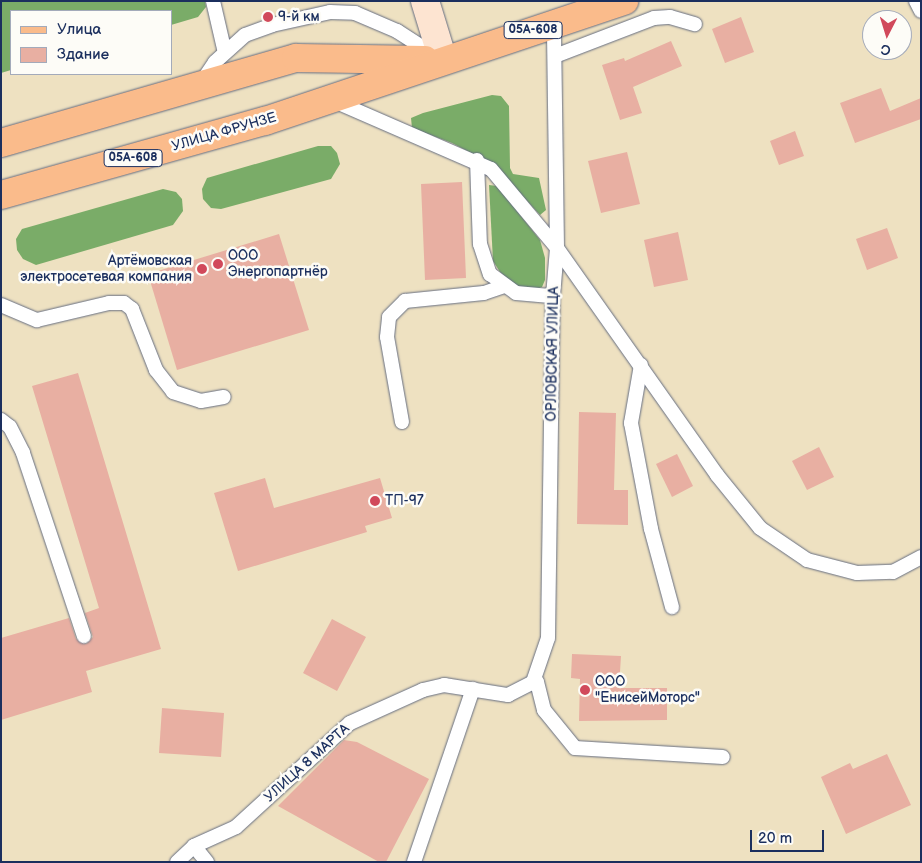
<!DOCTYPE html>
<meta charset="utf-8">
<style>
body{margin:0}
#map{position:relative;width:922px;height:863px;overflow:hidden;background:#eee1c1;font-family:"Balsamiq Sans",sans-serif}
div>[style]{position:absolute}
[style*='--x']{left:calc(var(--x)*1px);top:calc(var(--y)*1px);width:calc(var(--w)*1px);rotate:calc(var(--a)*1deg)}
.forest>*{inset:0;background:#7aac68}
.building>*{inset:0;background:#e8afa2}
.roads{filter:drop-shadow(0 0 1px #656d81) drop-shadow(0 0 1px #656d81)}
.lane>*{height:14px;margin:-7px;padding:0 7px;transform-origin:7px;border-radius:7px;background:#fff}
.secondary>*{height:28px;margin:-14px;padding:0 14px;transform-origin:14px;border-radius:14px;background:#fde4d1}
.primary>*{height:28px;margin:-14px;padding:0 14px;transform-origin:14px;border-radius:14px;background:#fabb8b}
.dots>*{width:14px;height:14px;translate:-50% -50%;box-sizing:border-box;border:2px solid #fdfcf7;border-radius:50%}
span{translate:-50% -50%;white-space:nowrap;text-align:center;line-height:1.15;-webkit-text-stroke:5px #fdfcf7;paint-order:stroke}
.shield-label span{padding:1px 4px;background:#fdfcf7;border:1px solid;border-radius:4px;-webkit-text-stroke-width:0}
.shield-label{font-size:12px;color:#1b2f5e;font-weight:700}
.poi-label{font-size:14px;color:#1b2f5e}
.left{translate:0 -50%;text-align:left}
.right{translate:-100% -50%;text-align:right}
.street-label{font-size:14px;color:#1b2f5e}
.frame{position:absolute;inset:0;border:2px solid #1b2f5e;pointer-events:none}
.legend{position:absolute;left:10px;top:10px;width:162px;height:65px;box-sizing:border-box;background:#fdfcf7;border:1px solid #a3aaba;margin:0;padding:6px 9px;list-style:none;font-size:15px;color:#1b2f5e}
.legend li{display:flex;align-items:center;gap:10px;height:25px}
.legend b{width:25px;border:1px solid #a3aaba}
.north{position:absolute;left:862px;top:10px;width:50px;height:50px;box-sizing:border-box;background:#fdfcf7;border:1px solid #a3aaba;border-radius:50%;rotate:185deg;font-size:14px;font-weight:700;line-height:20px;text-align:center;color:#1b2f5e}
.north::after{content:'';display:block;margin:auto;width:18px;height:22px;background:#d1495b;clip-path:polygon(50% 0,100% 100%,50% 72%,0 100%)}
.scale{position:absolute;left:750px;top:830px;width:74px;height:22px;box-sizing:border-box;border:2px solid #1b2f5e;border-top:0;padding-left:6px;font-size:15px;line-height:18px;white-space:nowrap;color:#1b2f5e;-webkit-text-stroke:4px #fdfcf7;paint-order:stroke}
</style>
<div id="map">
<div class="forest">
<div style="clip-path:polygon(1px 1px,205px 1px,206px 7px,198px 17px,171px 25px,171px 11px,11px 11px,11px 70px,1px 73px)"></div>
<div style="clip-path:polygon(492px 95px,501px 96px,509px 106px,510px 168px,513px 174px,539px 178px,546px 210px,540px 215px,494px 165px,452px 143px,412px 128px,411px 118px,423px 113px)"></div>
<div style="clip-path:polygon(318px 146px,331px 146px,337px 153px,340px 164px,331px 179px,221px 209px,211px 208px,203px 199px,202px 189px,207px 178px)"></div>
<div style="clip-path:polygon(489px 185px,497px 186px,540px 240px,545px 258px,545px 280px,542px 287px,533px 290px,515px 285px,500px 272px,493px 261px)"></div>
<div style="clip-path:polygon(163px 189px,176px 192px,182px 199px,183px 211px,173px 225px,36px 265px,23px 259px,17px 250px,16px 239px,22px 229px)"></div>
</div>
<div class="building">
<div style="clip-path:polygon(741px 17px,754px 52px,725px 63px,712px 29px)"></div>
<div style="clip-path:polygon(671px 41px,682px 66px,633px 87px,642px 113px,620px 120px,602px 65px,624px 58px,625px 61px)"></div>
<div style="clip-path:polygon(881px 88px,890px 111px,921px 98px,921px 119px,855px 143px,840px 103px)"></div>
<div style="clip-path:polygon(795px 131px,804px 156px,779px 165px,770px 141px)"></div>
<div style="clip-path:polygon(627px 152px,640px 204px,601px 213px,588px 161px)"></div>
<div style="clip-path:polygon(462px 182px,466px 278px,425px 280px,421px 184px)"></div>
<div style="clip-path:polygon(887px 228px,898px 258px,867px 270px,856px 239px)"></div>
<div style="clip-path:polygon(678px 232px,688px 280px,654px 287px,644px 240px)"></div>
<div style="clip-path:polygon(279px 234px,309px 330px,177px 370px,148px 274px)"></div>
<div style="clip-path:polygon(78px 373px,161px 649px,86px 671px,92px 692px,1px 720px,1px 638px,69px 618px,76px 639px,86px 644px,93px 637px,85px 613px,99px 608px,32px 386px)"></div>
<div style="clip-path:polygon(579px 412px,616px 413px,614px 490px,628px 490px,628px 525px,577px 524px)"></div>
<div style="clip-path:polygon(819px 447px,834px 477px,807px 490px,792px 461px)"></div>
<div style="clip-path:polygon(677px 454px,693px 486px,672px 497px,656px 464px)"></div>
<div style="clip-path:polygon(265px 478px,274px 508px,380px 478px,392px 518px,365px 526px,367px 532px,238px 571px,214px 493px)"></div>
<div style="clip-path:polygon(332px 619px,366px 637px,337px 691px,303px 673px)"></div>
<div style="clip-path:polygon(572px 654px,621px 656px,619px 688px,667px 688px,667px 720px,579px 721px,580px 679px,571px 678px)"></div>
<div style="clip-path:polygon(162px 708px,224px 713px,221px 757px,159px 753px)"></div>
<div style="clip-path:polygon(344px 740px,357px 742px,429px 779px,386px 862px,379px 862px,278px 806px)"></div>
<div style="clip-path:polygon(887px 754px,911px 805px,846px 834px,821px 777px,850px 763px,853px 769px)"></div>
</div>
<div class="roads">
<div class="lane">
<div style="--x:213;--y:1;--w:53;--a:77"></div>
<div style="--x:916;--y:1;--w:11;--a:63"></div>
<div style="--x:555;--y:56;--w:106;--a:-21"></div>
<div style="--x:654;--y:18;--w:16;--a:-4"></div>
<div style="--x:670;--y:17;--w:26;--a:16"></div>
<div style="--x:201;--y:83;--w:25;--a:-56"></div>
<div style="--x:215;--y:62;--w:40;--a:-42"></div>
<div style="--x:245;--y:35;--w:29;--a:-20"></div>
<div style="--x:272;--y:25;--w:59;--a:-12.6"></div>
<div style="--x:330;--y:12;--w:25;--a:2"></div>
<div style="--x:355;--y:13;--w:46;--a:23.2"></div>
<div style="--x:397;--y:31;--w:46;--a:32.7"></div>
<div style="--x:332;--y:100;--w:173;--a:23.5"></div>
<div style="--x:491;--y:169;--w:103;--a:50.1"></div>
<div style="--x:557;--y:248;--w:278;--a:54.8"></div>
<div style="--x:717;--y:475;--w:68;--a:50.9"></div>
<div style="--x:760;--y:528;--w:57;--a:34.2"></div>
<div style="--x:807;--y:560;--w:52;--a:14.6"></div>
<div style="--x:857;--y:573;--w:36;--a:-2"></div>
<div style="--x:893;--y:572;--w:32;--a:-28"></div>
<div style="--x:477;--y:160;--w:84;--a:88"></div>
<div style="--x:480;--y:244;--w:32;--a:72"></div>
<div style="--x:490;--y:274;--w:32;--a:36"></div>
<div style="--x:516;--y:293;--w:37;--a:5"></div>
<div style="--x:1;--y:305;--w:39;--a:23"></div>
<div style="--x:37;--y:320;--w:74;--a:-13.3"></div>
<div style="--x:109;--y:303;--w:15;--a:0"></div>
<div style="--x:124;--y:303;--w:10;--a:37"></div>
<div style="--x:132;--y:309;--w:66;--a:68.5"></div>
<div style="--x:156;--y:370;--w:28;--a:52"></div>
<div style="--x:173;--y:392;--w:29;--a:18"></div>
<div style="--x:201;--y:401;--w:23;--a:-10"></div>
<div style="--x:641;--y:365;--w:59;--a:99.8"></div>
<div style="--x:631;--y:423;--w:108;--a:79.3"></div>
<div style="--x:651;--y:529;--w:81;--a:74.9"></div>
<div style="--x:1;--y:420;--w:11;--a:38"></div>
<div style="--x:10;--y:427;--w:29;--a:63"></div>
<div style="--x:23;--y:453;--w:193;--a:71.6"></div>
<div style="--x:402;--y:422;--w:86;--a:-100"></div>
<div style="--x:387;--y:337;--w:20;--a:-84"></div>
<div style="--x:389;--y:317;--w:23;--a:-45"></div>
<div style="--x:405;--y:301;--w:79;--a:-5.8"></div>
<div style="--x:484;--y:293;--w:21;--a:-19"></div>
<div style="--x:533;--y:682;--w:46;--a:-71.2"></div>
<div style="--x:548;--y:638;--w:342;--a:-89.2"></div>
<div style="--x:553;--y:296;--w:48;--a:-85.2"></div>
<div style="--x:557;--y:248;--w:225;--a:-90.8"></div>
<div style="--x:533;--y:682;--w:4;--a:0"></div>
<div style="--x:537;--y:682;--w:29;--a:76"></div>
<div style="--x:544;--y:710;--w:49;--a:50.8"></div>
<div style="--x:575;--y:748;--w:148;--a:3.5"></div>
<div style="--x:194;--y:846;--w:21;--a:51"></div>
<div style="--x:177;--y:862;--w:23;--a:-43"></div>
<div style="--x:194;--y:846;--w:46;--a:-24.3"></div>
<div style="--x:236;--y:827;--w:154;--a:-42.4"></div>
<div style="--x:350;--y:723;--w:80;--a:-24.3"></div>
<div style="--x:423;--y:690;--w:22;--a:-13"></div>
<div style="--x:444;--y:685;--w:65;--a:8.9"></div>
<div style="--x:508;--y:695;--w:28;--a:-27"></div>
<div style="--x:414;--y:862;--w:183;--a:-71.2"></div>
</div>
<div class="secondary">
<div style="--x:425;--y:1;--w:62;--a:73"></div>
</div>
<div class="primary">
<div style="--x:1;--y:143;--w:307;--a:-16.1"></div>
<div style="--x:296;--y:58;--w:129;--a:0.9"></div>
<div style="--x:1;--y:195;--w:274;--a:-15.7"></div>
<div style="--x:265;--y:121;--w:379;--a:-18.5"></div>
</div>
</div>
<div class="dots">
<div style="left:268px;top:17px;background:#d1495b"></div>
<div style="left:218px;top:264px;background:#d1495b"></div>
<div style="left:202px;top:269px;background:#d1495b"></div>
<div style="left:375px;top:501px;background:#d1495b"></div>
<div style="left:585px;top:690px;background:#d1495b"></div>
</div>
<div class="shield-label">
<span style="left:533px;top:30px">05А-608</span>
<span style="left:133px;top:158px">05А-608</span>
</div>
<div class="poi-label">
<span class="left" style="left:278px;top:17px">9-й км</span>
<span class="left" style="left:228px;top:264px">ООО<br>Энергопартнёр</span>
<span class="right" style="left:192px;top:269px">Артёмовская<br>электросетевая компания</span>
<span class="left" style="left:385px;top:501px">ТП-97</span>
<span class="left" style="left:595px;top:690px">ООО<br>"ЕнисейМоторс"</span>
</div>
<div class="street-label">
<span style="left:224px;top:132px;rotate:-16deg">УЛИЦА ФРУНЗЕ</span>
<span style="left:553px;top:354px;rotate:-89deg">ОРЛОВСКАЯ УЛИЦА</span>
<span style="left:307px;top:763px;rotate:-42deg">УЛИЦА 8 МАРТА</span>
</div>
<div class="frame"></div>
<ul class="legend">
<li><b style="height:6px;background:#fabb8b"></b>Улица</li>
<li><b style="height:14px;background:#e8afa2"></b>Здание</li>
</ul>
<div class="north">С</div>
<div class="scale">20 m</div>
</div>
